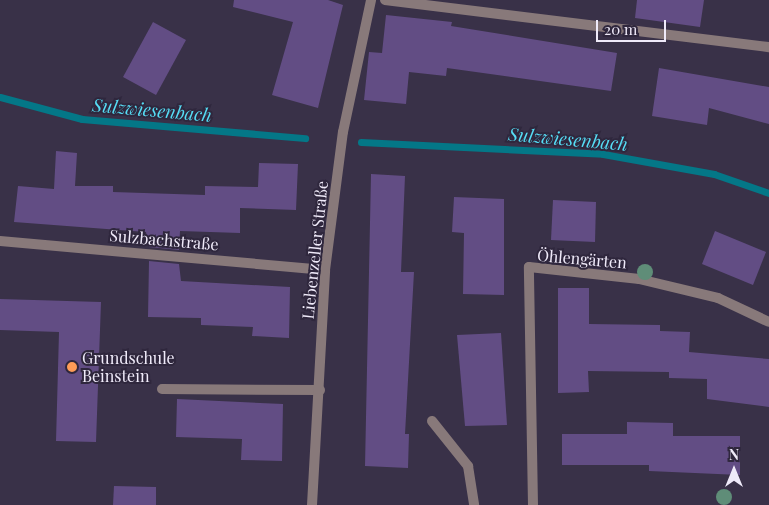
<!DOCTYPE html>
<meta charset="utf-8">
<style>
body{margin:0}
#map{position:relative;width:769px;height:505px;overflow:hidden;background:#393148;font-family:"Playfair Display",serif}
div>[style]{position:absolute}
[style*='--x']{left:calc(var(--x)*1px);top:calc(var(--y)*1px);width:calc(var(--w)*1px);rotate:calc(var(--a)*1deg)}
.stream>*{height:7px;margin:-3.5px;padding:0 3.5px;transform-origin:3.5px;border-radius:3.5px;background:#047787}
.building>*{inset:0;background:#624d84}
.street>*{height:10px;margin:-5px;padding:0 5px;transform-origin:5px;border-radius:5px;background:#88797a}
.trees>*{width:16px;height:16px;margin:-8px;border-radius:50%;background:#5f8d78}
.dots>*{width:14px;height:14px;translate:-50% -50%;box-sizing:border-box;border:2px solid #2f273d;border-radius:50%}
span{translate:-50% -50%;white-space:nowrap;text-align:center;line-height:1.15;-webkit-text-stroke:4px #2f273d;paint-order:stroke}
.street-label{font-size:16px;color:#efeaf9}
.poi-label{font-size:16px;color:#efeaf9}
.left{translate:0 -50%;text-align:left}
.water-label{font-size:18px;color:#56ddf5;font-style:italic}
.north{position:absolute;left:709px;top:445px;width:50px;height:50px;-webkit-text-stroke:4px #2f273d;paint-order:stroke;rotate:0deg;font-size:14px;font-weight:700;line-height:20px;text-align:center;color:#efeaf9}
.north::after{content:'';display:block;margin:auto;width:18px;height:22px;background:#efeaf9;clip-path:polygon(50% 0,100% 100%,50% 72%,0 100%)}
.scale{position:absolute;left:596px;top:20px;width:70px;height:22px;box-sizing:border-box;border:2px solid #efeaf9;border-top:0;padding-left:6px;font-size:15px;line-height:18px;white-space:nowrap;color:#efeaf9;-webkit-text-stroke:4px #2f273d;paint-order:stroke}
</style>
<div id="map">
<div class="stream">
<div style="--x:0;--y:97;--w:85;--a:15"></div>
<div style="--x:82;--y:119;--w:224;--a:4.9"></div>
<div style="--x:361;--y:142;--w:242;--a:2.8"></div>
<div style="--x:603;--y:154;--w:113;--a:10.2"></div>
<div style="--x:714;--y:174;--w:58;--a:19.1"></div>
</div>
<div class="building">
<div style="clip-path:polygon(234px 0,328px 0,343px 5px,318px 108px,272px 95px,293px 22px,233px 7px)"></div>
<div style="clip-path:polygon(637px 0,704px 0,700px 27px,635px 18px)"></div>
<div style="clip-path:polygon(386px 15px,452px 22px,451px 26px,617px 53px,611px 91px,447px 68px,446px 76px,409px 72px,406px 104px,364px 100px,369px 52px,382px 53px)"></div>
<div style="clip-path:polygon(153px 22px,186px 40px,156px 95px,123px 77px)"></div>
<div style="clip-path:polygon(659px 68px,769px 87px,769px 124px,709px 108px,707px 125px,652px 116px)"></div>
<div style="clip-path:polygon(56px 151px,77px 153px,75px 186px,113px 186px,113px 192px,205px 195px,205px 186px,258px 187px,259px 163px,298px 164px,296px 210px,240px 208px,240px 233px,180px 231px,179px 250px,149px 247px,146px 232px,14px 222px,18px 186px,54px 189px)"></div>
<div style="clip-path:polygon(371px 174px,405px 176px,401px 272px,414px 272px,405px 434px,409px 434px,408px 468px,365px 466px)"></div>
<div style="clip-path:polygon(454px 197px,504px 199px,504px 295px,463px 294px,464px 233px,452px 232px)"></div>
<div style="clip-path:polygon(553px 200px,596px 202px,595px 242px,551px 240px)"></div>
<div style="clip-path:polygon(715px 231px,766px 252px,753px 285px,702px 264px)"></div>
<div style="clip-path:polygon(149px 261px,179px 264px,181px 281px,290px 287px,289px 338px,252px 336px,253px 327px,201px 325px,201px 318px,148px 317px)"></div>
<div style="clip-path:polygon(558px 288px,589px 288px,589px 324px,660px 325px,660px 331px,690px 332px,689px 352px,769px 359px,769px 407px,707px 399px,707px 379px,669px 378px,669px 372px,588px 371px,589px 392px,558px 393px)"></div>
<div style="clip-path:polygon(0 299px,101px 302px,96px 442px,56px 441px,59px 332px,0 330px)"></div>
<div style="clip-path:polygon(501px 333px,507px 425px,465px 426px,457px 335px)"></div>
<div style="clip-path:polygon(177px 399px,283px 404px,282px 461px,241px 460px,242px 439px,176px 437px)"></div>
<div style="clip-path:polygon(627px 422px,673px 423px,673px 436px,740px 436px,740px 475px,649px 471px,649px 465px,562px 465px,562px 434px,627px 434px)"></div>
<div style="clip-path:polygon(114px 486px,156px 487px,156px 505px,113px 505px)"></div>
</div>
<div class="street">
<div style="--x:385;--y:0;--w:387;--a:7"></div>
<div style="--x:0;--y:241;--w:326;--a:5.1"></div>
<div style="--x:162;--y:389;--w:158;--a:0.4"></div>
<div style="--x:432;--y:421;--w:58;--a:51.3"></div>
<div style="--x:468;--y:466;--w:39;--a:81"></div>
<div style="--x:312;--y:505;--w:235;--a:-86.8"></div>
<div style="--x:325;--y:270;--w:139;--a:-82.6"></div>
<div style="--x:343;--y:132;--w:135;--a:-78"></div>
<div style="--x:533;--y:505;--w:238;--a:-91"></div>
<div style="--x:529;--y:267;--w:111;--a:6.2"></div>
<div style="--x:639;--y:279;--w:81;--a:13.5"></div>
<div style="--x:718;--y:298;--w:56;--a:25.2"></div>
</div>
<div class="trees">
<div style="left:645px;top:272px"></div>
<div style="left:724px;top:497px"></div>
</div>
<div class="dots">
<div style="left:72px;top:367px;background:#fe9c57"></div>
</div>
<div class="street-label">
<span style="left:164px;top:240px;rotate:5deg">Sulzbachstraße</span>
<span style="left:315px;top:250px;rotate:-84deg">Liebenzeller Straße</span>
<span style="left:582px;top:259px;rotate:5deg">Öhlengärten</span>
</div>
<div class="poi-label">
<span class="left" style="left:82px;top:367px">Grundschule<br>Beinstein</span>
</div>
<div class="water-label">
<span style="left:152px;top:110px;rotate:5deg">Sulzwiesenbach</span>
<span style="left:568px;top:139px;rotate:5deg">Sulzwiesenbach</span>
</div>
<div class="north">N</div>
<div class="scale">20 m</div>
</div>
